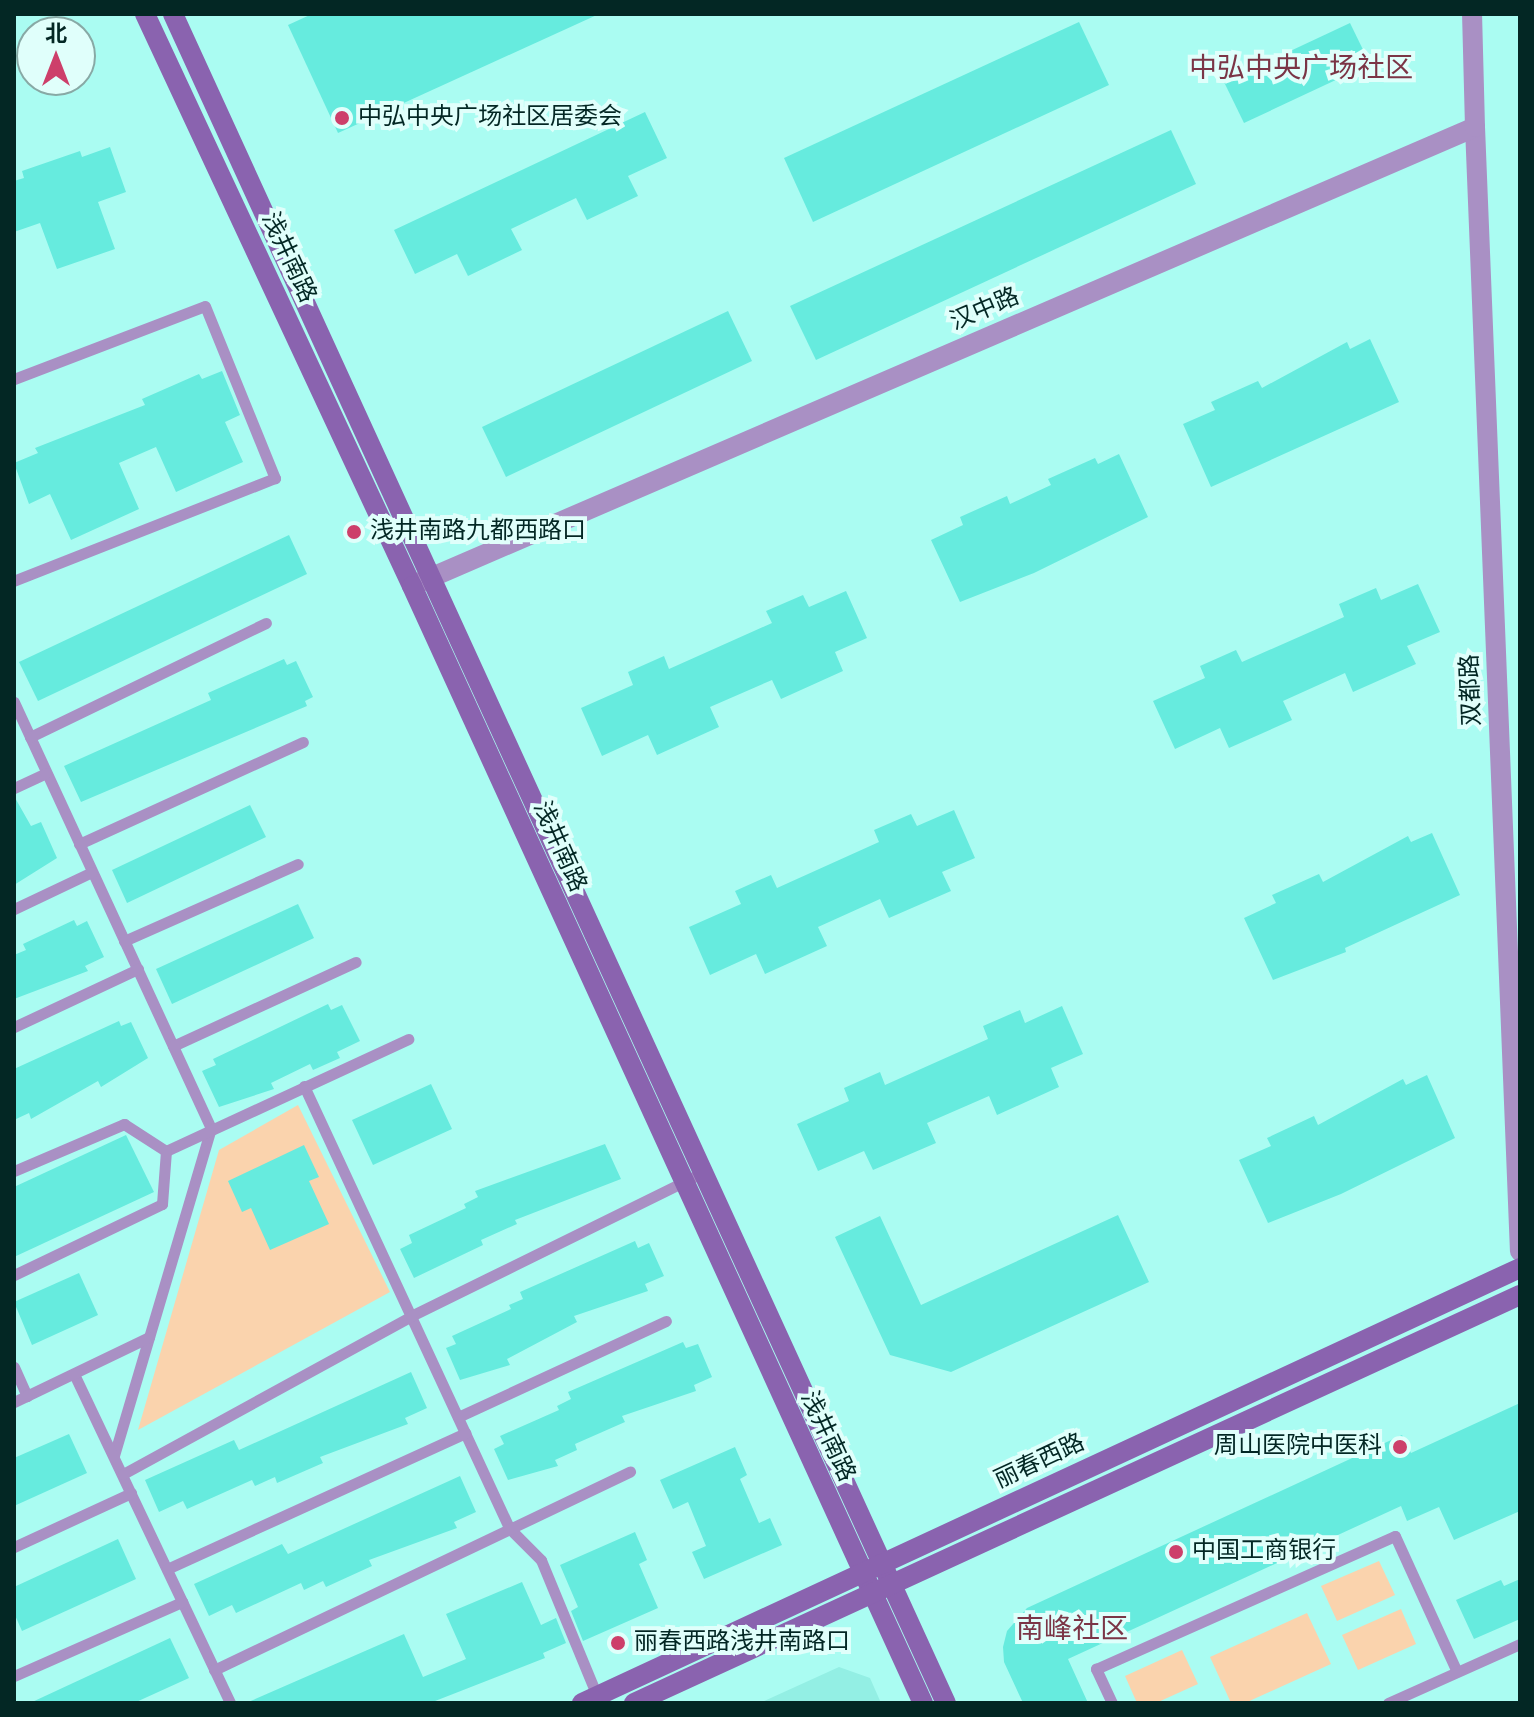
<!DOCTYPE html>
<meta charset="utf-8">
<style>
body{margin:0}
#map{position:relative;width:1534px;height:1717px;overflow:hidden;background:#aafcf2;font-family:"Alegreya Sans","Noto Sans SC",sans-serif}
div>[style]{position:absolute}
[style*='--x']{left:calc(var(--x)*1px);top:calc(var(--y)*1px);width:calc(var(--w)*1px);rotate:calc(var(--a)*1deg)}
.built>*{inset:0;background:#93efe4}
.green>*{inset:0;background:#fad3ad}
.building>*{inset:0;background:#66ebde}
.lane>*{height:11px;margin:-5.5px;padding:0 5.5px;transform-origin:5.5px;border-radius:5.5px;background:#a990c4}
.street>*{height:20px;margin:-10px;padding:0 10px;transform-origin:10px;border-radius:10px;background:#a990c4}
.secondary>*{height:20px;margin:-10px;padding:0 10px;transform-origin:10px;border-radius:10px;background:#8a63af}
.dots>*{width:22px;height:22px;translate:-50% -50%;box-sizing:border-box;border:4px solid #e0fffb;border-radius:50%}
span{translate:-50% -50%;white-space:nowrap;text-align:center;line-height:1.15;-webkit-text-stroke:8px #e0fffb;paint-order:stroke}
.poi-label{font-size:24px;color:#032724}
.left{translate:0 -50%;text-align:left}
.right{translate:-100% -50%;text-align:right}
.street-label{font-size:24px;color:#032724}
.quarter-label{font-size:28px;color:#7b3546}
.frame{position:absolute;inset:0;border:16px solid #032724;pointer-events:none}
.north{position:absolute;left:16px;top:16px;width:80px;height:80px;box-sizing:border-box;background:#e0fffb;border:2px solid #88a9a5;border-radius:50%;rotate:0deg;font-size:22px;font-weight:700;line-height:32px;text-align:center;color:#032724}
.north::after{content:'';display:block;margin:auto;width:28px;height:36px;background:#cd3f6a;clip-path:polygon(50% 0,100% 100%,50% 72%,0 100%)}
</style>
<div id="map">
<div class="built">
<div style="clip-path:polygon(839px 1667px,870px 1678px,881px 1703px,760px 1703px)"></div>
</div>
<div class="green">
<div style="clip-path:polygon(298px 1105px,390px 1292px,138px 1430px,219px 1150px)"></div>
<div style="clip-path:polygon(1379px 1561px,1395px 1595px,1337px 1621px,1321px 1586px)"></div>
<div style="clip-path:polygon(1401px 1609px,1416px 1644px,1358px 1670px,1342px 1635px)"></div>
<div style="clip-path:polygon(1307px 1613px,1331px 1664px,1245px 1703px,1231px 1703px,1210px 1657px)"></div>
<div style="clip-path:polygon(1182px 1650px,1198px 1684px,1156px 1703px,1137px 1703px,1125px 1676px)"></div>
</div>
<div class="building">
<div style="clip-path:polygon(312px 14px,599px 14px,338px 133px,288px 25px)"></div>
<div style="clip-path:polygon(1079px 22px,1109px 85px,813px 222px,784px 158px)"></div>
<div style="clip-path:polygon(1350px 23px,1370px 64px,1244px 123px,1224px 82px)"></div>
<div style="clip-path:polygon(645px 112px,667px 158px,628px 176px,638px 196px,587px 220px,576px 198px,511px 229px,522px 250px,468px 276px,457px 254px,415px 274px,394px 230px)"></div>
<div style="clip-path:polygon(1171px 130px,1196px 184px,816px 360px,790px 306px)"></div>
<div style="clip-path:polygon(110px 147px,126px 192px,98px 202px,115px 249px,57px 269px,40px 223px,14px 232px,14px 181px,24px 178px,22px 171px,80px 151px,82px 157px)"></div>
<div style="clip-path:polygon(728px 311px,752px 361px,506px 477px,482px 427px)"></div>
<div style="clip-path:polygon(1370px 339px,1399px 402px,1211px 487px,1183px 424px,1215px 410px,1211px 402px,1258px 381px,1262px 388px,1347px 342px,1350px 349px)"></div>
<div style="clip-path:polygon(222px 371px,240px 415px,225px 422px,243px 462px,176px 492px,156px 447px,119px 463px,139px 509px,71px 540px,50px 494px,29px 504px,14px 463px,38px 453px,35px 448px,145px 405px,142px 399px,199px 374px,202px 379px)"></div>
<div style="clip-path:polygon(1119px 454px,1148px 517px,1034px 573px,960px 602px,931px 540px,963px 525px,960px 517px,1007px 496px,1010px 504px,1051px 485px,1048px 479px,1095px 458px,1098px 464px)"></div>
<div style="clip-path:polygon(289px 535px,307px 574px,38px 701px,19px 662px)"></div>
<div style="clip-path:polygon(1418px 584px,1440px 632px,1407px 646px,1416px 664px,1353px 692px,1345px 673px,1283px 701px,1292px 720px,1229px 748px,1220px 728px,1175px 749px,1153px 701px,1205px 678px,1200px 666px,1236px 650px,1242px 662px,1344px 617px,1339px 604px,1376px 588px,1381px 600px)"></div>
<div style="clip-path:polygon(846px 591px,867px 638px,835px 652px,843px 671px,781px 699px,772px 680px,710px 707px,719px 727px,657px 755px,648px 735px,602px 756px,581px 708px,633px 685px,628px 672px,664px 656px,669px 669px,772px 623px,766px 611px,803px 595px,809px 607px)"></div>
<div style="clip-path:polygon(284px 659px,287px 665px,296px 661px,313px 697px,305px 701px,307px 706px,81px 802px,64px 766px,211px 700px,208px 693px)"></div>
<div style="clip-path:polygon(14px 796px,31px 826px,41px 822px,57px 858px,14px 885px)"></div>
<div style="clip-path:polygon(250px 805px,266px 837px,127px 903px,112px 870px)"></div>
<div style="clip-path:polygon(954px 810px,975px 858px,942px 872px,951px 891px,889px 918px,880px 899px,818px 927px,827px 946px,765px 974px,756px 954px,710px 975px,689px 927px,741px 904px,735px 891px,771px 875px,777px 888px,879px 842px,874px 830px,911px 814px,917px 826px)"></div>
<div style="clip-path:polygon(1432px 833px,1460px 895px,1345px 948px,1346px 952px,1273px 980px,1244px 918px,1276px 903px,1272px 895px,1319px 874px,1323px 882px,1408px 836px,1411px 842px)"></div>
<div style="clip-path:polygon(298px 904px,314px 938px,172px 1004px,156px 969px)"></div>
<div style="clip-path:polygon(74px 920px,77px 926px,87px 921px,104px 957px,85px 966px,88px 971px,14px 999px,14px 955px,26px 950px,23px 944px)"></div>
<div style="clip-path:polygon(328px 1004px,331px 1010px,342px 1005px,360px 1041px,337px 1052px,340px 1058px,313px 1070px,310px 1064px,271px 1083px,274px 1089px,219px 1107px,202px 1071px,216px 1065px,213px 1059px)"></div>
<div style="clip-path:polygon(1062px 1006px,1083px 1054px,1051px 1068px,1059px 1087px,997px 1115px,989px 1096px,927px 1123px,936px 1143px,873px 1170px,864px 1151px,818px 1171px,797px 1124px,849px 1101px,844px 1088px,880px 1072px,885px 1085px,988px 1039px,983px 1026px,1020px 1010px,1025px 1023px)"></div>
<div style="clip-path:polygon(119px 1021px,121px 1026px,131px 1022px,148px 1058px,101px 1087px,98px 1081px,31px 1119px,29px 1113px,14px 1120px,14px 1069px)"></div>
<div style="clip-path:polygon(1427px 1075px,1455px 1138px,1341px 1194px,1268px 1223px,1239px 1160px,1271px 1146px,1267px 1138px,1314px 1116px,1318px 1125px,1403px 1079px,1406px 1085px)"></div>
<div style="clip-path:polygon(431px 1084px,452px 1129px,373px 1165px,352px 1120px)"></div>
<div style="clip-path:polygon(126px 1135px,154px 1192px,14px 1257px,14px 1187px)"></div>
<div style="clip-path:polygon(605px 1144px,621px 1179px,515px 1220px,517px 1224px,481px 1240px,483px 1245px,414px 1278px,400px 1249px,412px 1243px,409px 1235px,466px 1208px,464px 1204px,478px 1197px,475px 1191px)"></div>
<div style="clip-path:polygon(304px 1145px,319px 1177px,309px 1181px,329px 1224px,270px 1250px,251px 1208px,242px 1212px,228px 1181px)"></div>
<div style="clip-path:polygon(1118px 1215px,1149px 1282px,951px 1372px,890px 1355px,835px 1237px,880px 1216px,921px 1305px)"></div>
<div style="clip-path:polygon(635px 1241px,638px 1248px,649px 1243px,664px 1276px,645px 1284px,648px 1291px,574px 1316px,577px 1322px,507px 1359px,510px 1365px,460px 1380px,446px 1348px,456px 1344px,452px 1336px,511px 1309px,509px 1305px,523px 1299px,520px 1292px)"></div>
<div style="clip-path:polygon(79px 1273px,98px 1315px,32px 1345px,14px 1302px)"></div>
<div style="clip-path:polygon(683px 1342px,686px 1348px,698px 1344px,712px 1377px,694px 1385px,696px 1391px,622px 1416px,625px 1422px,575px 1444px,577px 1450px,555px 1460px,558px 1466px,508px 1480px,494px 1449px,504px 1444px,500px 1436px,559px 1410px,557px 1406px,571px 1399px,568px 1392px)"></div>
<div style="clip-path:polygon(411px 1372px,427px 1408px,405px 1418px,408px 1424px,320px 1457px,323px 1463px,277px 1483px,275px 1477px,255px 1486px,252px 1480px,187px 1509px,183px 1501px,159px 1512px,145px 1480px,234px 1440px,239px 1450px)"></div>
<div style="clip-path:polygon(1520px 1403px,1520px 1511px,1454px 1540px,1439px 1507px,1407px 1521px,1401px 1506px,1068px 1659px,1088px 1703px,1023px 1703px,1004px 1662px,1003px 1647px,1007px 1631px,1027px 1608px,1402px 1435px,1411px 1453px)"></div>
<div style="clip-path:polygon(69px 1434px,87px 1473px,14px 1506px,14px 1458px)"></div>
<div style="clip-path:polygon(735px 1447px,747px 1475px,740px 1479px,759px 1523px,770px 1518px,782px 1545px,704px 1579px,692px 1552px,706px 1546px,688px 1502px,673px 1509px,660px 1480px)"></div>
<div style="clip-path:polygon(460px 1476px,476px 1512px,454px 1522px,457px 1528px,369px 1560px,372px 1566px,326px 1587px,323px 1581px,304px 1590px,301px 1583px,236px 1613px,232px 1605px,209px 1616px,194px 1584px,282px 1544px,288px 1554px)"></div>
<div style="clip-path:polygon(635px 1532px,647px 1560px,639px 1564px,658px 1608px,583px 1641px,571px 1611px,578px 1607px,560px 1565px)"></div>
<div style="clip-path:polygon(118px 1539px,136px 1579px,22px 1631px,14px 1613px,14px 1587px)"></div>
<div style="clip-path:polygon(1520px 1579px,1520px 1619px,1474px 1639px,1456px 1600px,1501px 1580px,1504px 1586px)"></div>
<div style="clip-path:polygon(522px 1582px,541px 1625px,556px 1618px,566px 1643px,543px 1653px,545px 1658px,430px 1703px,246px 1703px,404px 1634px,423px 1677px,466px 1659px,446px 1614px)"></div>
<div style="clip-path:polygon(170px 1638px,189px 1678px,134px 1703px,30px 1703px)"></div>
</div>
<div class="lane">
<div style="--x:14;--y:379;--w:204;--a:-20.9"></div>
<div style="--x:205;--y:306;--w:186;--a:67.9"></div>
<div style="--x:275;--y:478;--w:281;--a:158.5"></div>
<div style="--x:14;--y:702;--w:469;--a:65.2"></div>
<div style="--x:211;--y:1128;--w:341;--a:106.5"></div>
<div style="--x:30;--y:737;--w:262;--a:-25.8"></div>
<div style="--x:14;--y:788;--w:35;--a:-25"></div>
<div style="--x:79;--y:844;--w:246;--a:-24.5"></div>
<div style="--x:14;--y:909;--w:86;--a:-25.4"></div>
<div style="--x:124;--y:941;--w:190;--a:-23.9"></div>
<div style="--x:14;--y:1027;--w:137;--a:-25.1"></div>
<div style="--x:173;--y:1046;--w:201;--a:-24.7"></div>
<div style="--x:304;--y:1086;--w:489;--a:65.1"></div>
<div style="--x:510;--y:1529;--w:44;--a:45"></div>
<div style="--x:541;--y:1560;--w:147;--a:67.6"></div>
<div style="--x:166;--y:1151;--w:267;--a:-24.8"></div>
<div style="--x:14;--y:1171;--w:120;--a:-23.1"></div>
<div style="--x:124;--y:1124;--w:50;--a:32.7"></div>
<div style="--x:14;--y:1275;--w:164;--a:-25.6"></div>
<div style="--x:162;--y:1204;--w:53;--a:-85.7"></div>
<div style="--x:14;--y:1367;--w:32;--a:66"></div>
<div style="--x:74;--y:1374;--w:364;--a:64.6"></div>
<div style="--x:14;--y:1402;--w:150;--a:-25.7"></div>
<div style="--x:458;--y:1417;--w:229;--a:-24.8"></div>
<div style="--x:123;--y:1474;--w:328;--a:-28.7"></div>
<div style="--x:411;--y:1316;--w:326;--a:-26.2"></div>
<div style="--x:14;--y:1547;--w:129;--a:-24.8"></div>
<div style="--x:167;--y:1569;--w:328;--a:-24.5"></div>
<div style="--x:214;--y:1670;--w:461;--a:-25.5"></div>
<div style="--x:14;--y:1676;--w:184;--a:-23.8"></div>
<div style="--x:1112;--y:1703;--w:38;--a:-115"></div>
<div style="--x:1096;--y:1669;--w:327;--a:-24"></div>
<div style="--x:1395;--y:1536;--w:149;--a:65.5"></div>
<div style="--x:1388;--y:1703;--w:145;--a:-24.1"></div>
</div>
<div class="street">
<div style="--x:1475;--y:127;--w:1125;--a:87.71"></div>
<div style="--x:416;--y:584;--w:1153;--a:-23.34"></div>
<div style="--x:1475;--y:127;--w:113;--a:-91.5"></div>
</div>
<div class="secondary">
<div style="--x:145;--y:14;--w:631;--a:64.98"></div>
<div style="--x:412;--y:586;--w:1228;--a:65.42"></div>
<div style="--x:173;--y:14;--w:1857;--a:65.41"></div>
<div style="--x:582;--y:1703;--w:1034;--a:-24.88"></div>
<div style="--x:634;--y:1703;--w:975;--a:-24.73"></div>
</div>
<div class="dots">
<div style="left:342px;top:118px;background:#cd3f6a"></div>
<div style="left:354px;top:532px;background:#cd3f6a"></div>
<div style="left:1400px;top:1447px;background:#cd3f6a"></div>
<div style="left:1176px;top:1552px;background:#cd3f6a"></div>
<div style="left:618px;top:1643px;background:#cd3f6a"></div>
</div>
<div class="poi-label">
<span class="left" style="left:358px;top:118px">中弘中央广场社区居委会</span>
<span class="left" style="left:370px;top:532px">浅井南路九都西路口</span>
<span class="right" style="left:1382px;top:1447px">周山医院中医科</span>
<span class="left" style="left:1192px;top:1552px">中国工商银行</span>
<span class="left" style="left:634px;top:1643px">丽春西路浅井南路口</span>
</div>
<div class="street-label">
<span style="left:288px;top:258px;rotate:65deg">浅井南路</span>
<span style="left:985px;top:310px;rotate:-23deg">汉中路</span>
<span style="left:1472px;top:690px;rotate:-92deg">双都路</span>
<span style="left:559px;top:847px;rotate:66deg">浅井南路</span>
<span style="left:827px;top:1437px;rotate:65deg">浅井南路</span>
<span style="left:1040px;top:1462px;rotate:-25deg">丽春西路</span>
</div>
<div class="quarter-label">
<span style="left:1301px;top:69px">中弘中央广场社区</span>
<span style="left:1072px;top:1630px">南峰社区</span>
</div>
<div class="frame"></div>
<div class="north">北</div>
</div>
